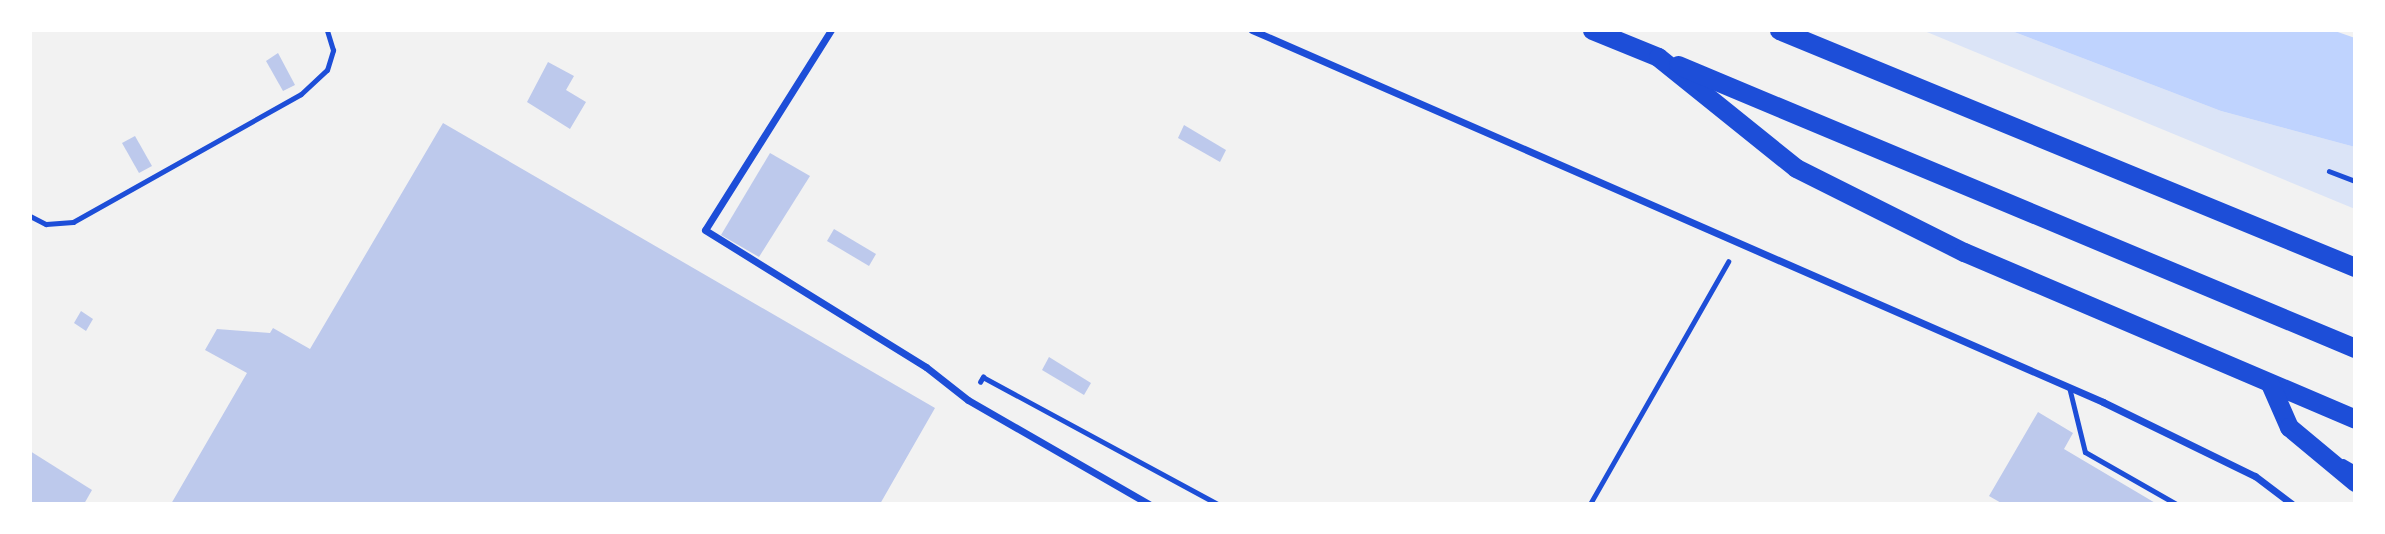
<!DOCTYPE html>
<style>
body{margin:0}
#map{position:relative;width:2385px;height:534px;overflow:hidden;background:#f2f2f2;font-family:"Open Sans",sans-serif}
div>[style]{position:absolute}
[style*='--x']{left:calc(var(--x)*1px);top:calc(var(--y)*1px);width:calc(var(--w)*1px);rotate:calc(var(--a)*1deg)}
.green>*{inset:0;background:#dbe4f7}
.water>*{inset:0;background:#bfd3fe}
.building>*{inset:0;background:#bdc9ec}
.path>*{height:4.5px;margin:-2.25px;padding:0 2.25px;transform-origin:2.25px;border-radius:2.25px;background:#1d4ed8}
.service>*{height:5px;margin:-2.5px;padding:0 2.5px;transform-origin:2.5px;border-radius:2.5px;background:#1d4ed8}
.minor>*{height:7px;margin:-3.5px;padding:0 3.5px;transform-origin:3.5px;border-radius:3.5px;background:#1d4ed8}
.trunk>*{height:19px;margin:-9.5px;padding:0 9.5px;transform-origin:9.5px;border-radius:9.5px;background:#1d4ed8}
span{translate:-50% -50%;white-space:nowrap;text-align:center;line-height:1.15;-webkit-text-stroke:6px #fff;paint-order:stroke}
.frame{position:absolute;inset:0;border:32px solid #fff;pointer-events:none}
</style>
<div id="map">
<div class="green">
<div style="clip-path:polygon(1922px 30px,2009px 30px,2221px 111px,2355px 147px,2355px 209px)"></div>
</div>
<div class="water">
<div style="clip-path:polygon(2009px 30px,2332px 30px,2355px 38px,2355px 147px,2221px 111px)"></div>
</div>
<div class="building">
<div style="clip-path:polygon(278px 53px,295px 85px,283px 91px,266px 61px)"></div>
<div style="clip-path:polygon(548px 62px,574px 76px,566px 90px,586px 102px,570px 129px,527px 102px)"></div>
<div style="clip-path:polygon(443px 123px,935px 408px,880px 504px,171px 504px,247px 373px,205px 350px,217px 329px,270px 333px,273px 328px,310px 349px)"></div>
<div style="clip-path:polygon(1184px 125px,1226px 150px,1220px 162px,1178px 138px)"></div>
<div style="clip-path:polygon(135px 136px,152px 166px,139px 173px,122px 143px)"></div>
<div style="clip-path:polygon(770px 153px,810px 176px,759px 257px,721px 235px)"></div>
<div style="clip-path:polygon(834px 229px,876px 254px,869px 266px,827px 241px)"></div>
<div style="clip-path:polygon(81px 311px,93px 319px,86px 331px,74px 323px)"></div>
<div style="clip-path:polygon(1049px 357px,1091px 383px,1084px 395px,1042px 370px)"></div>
<div style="clip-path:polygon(2038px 412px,2073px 433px,2064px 449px,2157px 504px,2003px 504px,1989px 496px)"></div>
<div style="clip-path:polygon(30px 451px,92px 490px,84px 504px,30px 504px)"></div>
</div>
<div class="path">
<div style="--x:2329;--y:171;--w:28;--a:21"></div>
<div style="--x:980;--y:382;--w:6;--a:-59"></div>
<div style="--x:983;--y:377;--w:267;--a:28.4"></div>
<div style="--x:1590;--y:504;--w:279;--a:-60.3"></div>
</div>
<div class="service">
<div style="--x:30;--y:216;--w:18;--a:27"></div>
<div style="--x:46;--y:224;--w:27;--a:-4"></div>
<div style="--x:73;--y:222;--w:261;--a:-29.3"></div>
<div style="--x:301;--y:94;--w:35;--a:-43"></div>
<div style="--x:327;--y:70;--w:21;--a:-73"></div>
<div style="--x:333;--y:50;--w:21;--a:-107"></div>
<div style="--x:2069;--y:387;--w:67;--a:76.2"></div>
<div style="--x:2085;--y:452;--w:105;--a:29.7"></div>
<div style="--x:2343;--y:461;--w:14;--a:30"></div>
</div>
<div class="minor">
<div style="--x:831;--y:30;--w:236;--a:122.2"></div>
<div style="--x:705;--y:230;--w:260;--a:31.8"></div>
<div style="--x:926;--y:367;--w:53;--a:38.2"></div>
<div style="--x:968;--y:400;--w:209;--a:29.9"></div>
<div style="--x:1252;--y:30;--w:929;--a:23.61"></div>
<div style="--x:2103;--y:402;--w:169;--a:26"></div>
<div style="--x:2255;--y:476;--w:46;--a:37.1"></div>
</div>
<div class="trunk">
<div style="--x:1592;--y:30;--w:71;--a:22.2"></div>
<div style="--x:1658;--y:57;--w:177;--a:38.8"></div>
<div style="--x:1796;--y:168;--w:188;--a:26.6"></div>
<div style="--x:1964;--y:252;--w:425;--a:23.1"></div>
<div style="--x:1779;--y:30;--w:623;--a:22.37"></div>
<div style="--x:1678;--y:65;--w:734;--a:22.69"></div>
<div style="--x:2271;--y:386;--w:45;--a:66.3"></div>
<div style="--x:2289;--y:427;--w:86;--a:39.8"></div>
</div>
<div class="frame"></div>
</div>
